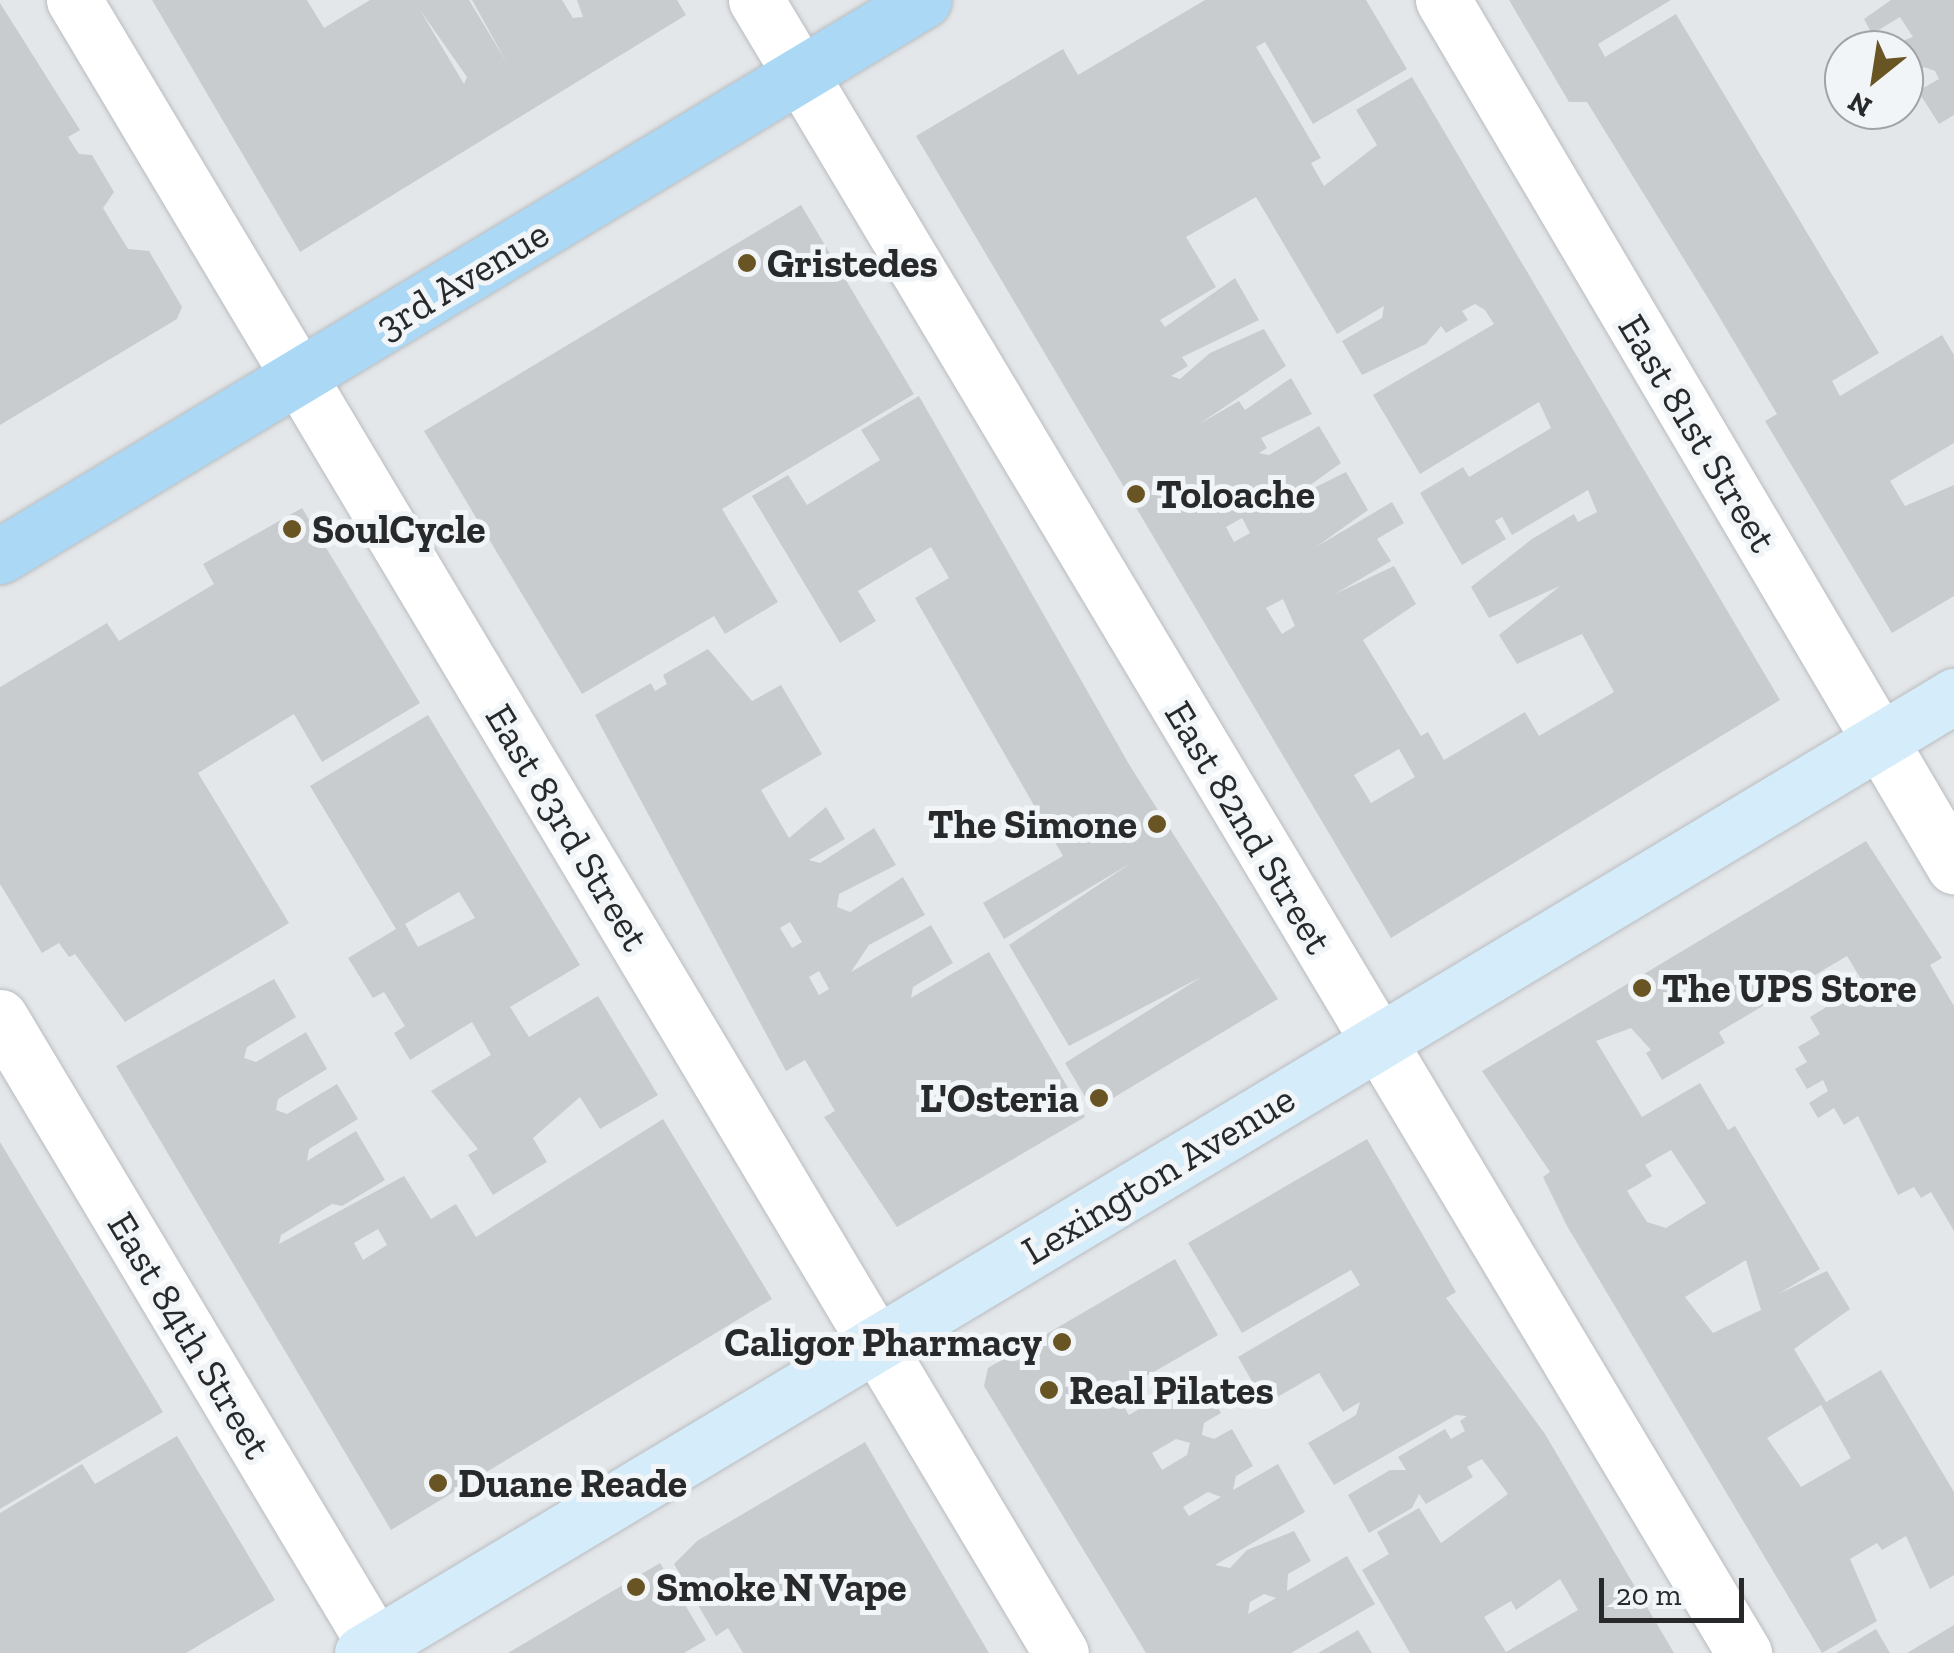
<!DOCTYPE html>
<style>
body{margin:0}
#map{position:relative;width:1954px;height:1653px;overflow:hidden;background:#e4e7ea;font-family:"Zilla Slab",serif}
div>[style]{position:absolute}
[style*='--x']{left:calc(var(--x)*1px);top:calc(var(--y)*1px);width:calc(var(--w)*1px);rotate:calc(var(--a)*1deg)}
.building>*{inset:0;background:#c8ccce}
.roads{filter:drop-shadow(0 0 2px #b9bcbf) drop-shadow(0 0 2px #b9bcbf)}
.street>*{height:55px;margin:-27.5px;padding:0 27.5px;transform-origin:27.5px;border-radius:27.5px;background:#fff}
.secondary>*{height:55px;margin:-27.5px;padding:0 27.5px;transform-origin:27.5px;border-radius:27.5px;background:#d5ecfa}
.primary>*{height:55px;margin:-27.5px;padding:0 27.5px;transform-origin:27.5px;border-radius:27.5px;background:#abd9f5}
.dots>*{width:28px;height:28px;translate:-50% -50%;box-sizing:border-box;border:5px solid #f1f5f7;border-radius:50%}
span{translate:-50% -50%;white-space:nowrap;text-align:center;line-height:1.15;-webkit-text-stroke:10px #f1f5f7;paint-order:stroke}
.poi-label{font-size:40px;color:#28292a;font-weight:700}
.left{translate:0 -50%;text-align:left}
.right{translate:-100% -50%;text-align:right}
.street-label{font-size:40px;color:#28292a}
.north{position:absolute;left:1824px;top:30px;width:100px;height:100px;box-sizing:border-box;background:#f1f5f7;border:2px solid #a1a3a5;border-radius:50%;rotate:210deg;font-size:28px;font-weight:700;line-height:40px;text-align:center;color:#28292a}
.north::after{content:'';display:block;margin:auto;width:35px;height:45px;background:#685523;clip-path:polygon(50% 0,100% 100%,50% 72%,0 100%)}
.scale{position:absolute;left:1599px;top:1578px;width:145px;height:45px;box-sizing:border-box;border:5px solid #28292a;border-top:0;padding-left:12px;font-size:30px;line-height:35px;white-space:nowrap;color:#28292a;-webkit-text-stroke:8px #f1f5f7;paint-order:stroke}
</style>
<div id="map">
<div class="building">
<div style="clip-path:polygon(evenodd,152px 0,307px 0,324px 28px,370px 0,469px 0,507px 63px,472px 0,562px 0,573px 18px,583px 17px,577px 0,677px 0,686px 15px,300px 252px,152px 0,420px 10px,467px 77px,464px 84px,420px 10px)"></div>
<div style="clip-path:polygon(evenodd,1205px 0,1366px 0,1407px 69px,1313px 124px,1265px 42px,1256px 47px,1321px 158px,1311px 163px,1324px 186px,1377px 145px,1356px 110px,1412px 77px,1780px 700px,1391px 938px,916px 136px,1063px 49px,1078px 75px,1205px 0,1256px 197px,1337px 334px,1384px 306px,1382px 318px,1342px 341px,1362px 375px,1426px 344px,1441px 326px,1446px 333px,1468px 320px,1462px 311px,1475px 304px,1485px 310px,1494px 324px,1373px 395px,1420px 474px,1539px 402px,1551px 428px,1469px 477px,1463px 467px,1420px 493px,1462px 565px,1506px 539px,1495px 521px,1502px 517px,1512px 535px,1588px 490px,1597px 512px,1578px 522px,1574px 514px,1532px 539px,1471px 587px,1489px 618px,1560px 586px,1499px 635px,1517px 664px,1582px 634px,1614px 692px,1539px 736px,1525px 712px,1444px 760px,1428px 732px,1421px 736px,1363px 640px,1416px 604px,1394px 566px,1335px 594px,1391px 561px,1377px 539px,1404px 523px,1392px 502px,1316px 547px,1368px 510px,1346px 472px,1288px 501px,1341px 463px,1319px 426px,1269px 455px,1259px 453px,1267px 448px,1261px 438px,1312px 414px,1291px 378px,1245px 410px,1239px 401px,1199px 424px,1286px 366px,1264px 329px,1210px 353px,1180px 379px,1171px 376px,1188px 366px,1182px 357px,1259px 320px,1235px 278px,1165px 327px,1160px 320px,1216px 287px,1186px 237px,1256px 197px,1205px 0,1242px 518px,1250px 533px,1234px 542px,1226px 527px,1242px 518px,1205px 0,1283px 599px,1295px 626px,1282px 634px,1266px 608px,1283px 599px,1205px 0,1399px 749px,1415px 777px,1371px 803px,1354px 775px,1399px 749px)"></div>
<div style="clip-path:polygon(1509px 0,1671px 0,1598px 44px,1605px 57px,1676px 14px,1879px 353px,1832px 381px,1840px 396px,1942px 335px,1954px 355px,1954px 443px,1890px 481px,1905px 506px,1954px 485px,1954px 596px,1892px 633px,1765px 421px,1777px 414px,1711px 303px,1587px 102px,1569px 102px)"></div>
<div style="clip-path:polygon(1891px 0,1954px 0,1954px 115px,1939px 124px,1918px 91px,1939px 79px,1935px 71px,1924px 67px,1904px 89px,1904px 50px,1877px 50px,1913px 37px,1900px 17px,1872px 34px,1864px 19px)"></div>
<div style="clip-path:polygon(0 3px,80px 130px,68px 137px,79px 154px,92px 155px,114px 192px,103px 208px,128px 249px,149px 251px,182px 307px,177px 319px,0 425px)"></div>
<div style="clip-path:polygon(801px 205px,914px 394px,722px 509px,778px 602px,725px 634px,714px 616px,582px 694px,424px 431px)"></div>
<div style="clip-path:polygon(919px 396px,1130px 766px,1278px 999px,1093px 1110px,1065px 1063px,1203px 976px,1069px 1046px,1009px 945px,1131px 863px,1004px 939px,983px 903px,1063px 856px,915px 598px,949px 578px,931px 547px,858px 591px,876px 621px,840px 643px,752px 496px,788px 475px,807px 505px,880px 460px,861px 430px)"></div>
<div style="clip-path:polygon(302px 508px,420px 703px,322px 762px,294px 714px,198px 773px,289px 923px,125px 1022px,75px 954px,69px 957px,59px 943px,42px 953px,0 884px,0 687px,107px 623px,119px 641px,214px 584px,203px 564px)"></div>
<div style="clip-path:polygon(evenodd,708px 649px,752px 701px,781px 685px,822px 754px,761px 790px,789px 838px,826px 807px,845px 839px,809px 860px,820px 863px,874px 828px,896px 865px,839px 894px,837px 907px,850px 912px,903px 877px,925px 915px,869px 945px,851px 972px,931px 925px,953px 963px,913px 987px,911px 998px,989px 952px,1085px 1117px,897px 1227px,824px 1117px,835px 1111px,805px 1060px,786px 1071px,595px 715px,651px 683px,655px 691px,667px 684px,663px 675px,708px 649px,790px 922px,802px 942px,792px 948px,780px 928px,790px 922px,708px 649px,819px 971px,829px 989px,819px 995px,809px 977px,819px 971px)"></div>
<div style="clip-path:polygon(evenodd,428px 715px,580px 965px,510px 1007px,529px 1037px,598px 996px,658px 1095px,600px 1129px,580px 1097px,533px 1138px,547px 1162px,493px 1195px,468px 1155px,478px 1149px,431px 1091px,491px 1055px,472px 1022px,410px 1060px,394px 1033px,405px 1026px,384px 992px,373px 998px,348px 958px,396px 929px,310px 786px,428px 715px,459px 892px,475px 918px,418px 947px,405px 924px,459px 892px)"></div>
<div style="clip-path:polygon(evenodd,1866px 841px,1942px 958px,1930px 965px,1954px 1006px,1954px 1231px,1931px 1192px,1921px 1198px,1914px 1187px,1898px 1195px,1858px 1116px,1844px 1125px,1834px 1108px,1818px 1118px,1809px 1103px,1828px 1091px,1823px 1080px,1807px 1089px,1795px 1069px,1807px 1062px,1798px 1047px,1820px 1034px,1810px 1017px,1864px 984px,1847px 956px,1719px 1032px,1725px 1043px,1662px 1080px,1646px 1053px,1651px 1050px,1631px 1028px,1596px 1041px,1642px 1117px,1700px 1083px,1728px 1130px,1735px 1126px,1820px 1269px,1778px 1294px,1827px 1271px,1850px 1309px,1794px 1349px,1826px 1402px,1881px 1370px,1954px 1492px,1954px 1575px,1930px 1589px,1906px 1536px,1882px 1550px,1877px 1543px,1850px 1559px,1877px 1621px,1822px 1653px,1567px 1226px,1543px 1177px,1550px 1172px,1482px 1071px,1866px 841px,1671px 1150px,1706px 1203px,1666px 1228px,1647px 1222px,1627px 1191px,1652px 1176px,1645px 1165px,1671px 1150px,1866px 841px,1746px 1260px,1761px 1310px,1713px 1333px,1685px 1297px,1746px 1260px,1866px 841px,1821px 1405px,1851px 1458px,1801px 1487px,1767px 1438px,1821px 1405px)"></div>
<div style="clip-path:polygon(evenodd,274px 979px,296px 1017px,247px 1047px,244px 1058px,256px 1062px,306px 1032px,327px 1069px,278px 1099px,276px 1110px,287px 1114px,337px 1084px,358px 1119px,309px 1149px,307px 1161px,356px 1131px,385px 1180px,342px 1206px,332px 1204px,281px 1235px,279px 1244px,404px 1176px,431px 1219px,456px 1204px,476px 1237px,663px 1119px,772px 1299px,391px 1530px,116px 1066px,274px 979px,378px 1229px,387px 1245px,363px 1260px,354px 1243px,378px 1229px)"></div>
<div style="clip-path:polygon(evenodd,1367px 1139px,1456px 1292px,1446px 1298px,1545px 1434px,1674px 1653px,1410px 1653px,1362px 1570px,1389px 1554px,1377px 1532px,1419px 1508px,1441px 1543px,1508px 1494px,1482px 1459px,1467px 1467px,1473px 1477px,1426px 1504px,1419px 1494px,1412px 1508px,1369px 1533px,1348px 1495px,1390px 1470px,1406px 1470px,1398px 1457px,1445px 1429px,1451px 1439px,1465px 1431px,1460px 1421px,1467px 1416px,1456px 1415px,1334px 1485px,1308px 1443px,1356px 1415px,1360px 1402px,1343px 1412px,1319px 1373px,1265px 1404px,1238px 1357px,1360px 1285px,1351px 1270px,1242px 1333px,1188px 1243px,1367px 1139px,1560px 1579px,1578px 1610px,1506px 1652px,1484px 1617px,1511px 1601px,1516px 1610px,1560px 1579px)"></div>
<div style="clip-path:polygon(0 1142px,163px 1412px,0 1509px)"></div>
<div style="clip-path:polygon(evenodd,1175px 1259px,1218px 1335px,1131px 1385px,1140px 1398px,1124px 1407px,1129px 1415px,1154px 1400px,1156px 1388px,1198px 1374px,1221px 1413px,1204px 1423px,1202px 1435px,1214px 1439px,1232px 1429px,1253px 1466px,1236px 1476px,1233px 1490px,1278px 1464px,1305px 1512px,1215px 1565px,1230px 1568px,1247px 1550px,1294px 1531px,1311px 1561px,1288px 1574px,1287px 1591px,1347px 1556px,1375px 1604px,1291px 1653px,1146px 1653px,984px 1386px,988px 1368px,1175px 1259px,1176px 1439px,1190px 1443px,1187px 1455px,1162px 1470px,1152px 1453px,1176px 1439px,1175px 1259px,1208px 1492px,1221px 1497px,1189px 1516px,1183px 1507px,1208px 1492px,1175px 1259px,1264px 1594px,1276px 1598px,1248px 1614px,1250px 1602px,1264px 1594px)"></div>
<div style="clip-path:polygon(177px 1436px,275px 1600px,186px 1653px,0 1653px,0 1513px,82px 1464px,95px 1484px)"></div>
<div style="clip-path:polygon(865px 1442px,911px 1521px,989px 1653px,743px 1653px,728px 1628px,716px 1636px,674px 1564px,697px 1541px)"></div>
<div style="clip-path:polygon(660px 1563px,706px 1640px,684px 1653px,508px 1653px)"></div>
<div style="clip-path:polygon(1954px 1625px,1954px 1653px,1907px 1653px)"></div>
<div style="clip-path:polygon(1876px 1629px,1890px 1653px,1836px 1653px)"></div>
<div style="clip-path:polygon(1358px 1630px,1372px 1653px,1318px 1653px)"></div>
</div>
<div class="roads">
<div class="street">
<div style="--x:74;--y:0;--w:1925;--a:59.16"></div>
<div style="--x:756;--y:0;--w:1926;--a:59.13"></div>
<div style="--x:1443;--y:0;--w:1006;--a:59.46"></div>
<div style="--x:0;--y:1017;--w:741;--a:59.14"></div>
</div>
<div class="secondary">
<div style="--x:362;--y:1653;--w:1858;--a:-31.01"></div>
</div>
<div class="primary">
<div style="--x:0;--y:556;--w:1078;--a:-31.04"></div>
</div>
</div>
<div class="dots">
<div style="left:747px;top:263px;background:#685523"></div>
<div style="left:1136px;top:494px;background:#685523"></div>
<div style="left:292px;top:529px;background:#685523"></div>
<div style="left:1157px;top:824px;background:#685523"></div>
<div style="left:1642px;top:988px;background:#685523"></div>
<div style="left:1099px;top:1098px;background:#685523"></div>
<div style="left:1062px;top:1342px;background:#685523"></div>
<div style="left:1049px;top:1390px;background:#685523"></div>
<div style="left:438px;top:1483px;background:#685523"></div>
<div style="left:636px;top:1587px;background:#685523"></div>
</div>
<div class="poi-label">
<span class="left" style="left:767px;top:263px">Gristedes</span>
<span class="left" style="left:1156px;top:494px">Toloache</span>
<span class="left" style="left:312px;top:529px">SoulCycle</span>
<span class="right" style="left:1137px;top:824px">The Simone</span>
<span class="left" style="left:1662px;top:988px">The UPS Store</span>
<span class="right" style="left:1079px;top:1098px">L'Osteria</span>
<span class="right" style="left:1042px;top:1342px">Caligor Pharmacy</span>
<span class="left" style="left:1069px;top:1390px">Real Pilates</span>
<span class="left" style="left:458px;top:1483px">Duane Reade</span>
<span class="left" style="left:656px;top:1587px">Smoke N Vape</span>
</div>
<div class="street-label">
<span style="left:462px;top:279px;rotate:-31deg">3rd Avenue</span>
<span style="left:1698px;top:433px;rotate:59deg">East 81st Street</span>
<span style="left:568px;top:827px;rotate:59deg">East 83rd Street</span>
<span style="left:1249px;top:827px;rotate:59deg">East 82nd Street</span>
<span style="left:1158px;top:1174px;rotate:-31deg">Lexington Avenue</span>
<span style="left:190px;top:1335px;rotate:59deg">East 84th Street</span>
</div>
<div class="north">N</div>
<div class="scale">20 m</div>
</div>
